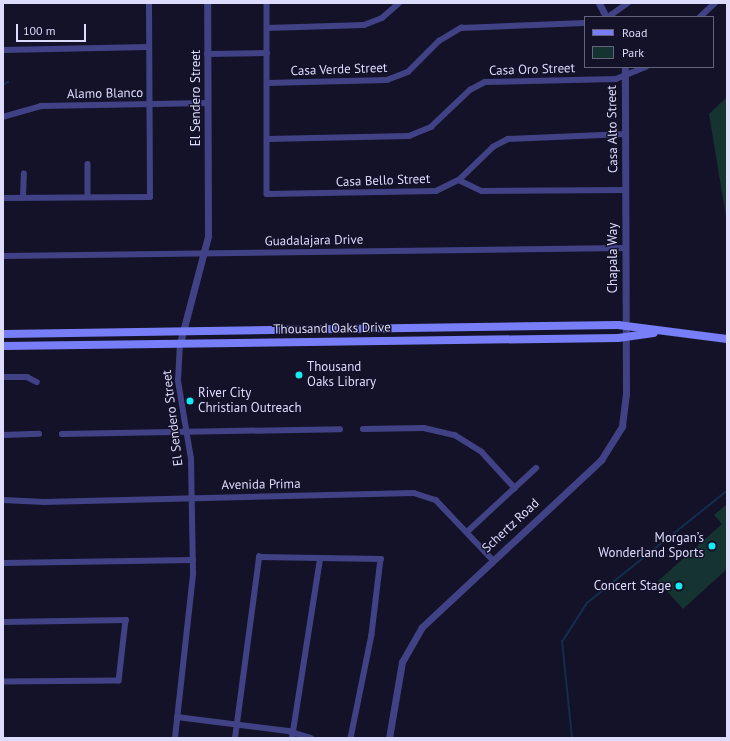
<!DOCTYPE html>
<meta charset="utf-8">
<style>
body{margin:0}
#map{position:relative;width:730px;height:741px;overflow:hidden;background:#141229;font-family:"PT Sans",sans-serif}
div>[style]{position:absolute}
[style*='--x']{left:calc(var(--x)*1px);top:calc(var(--y)*1px);width:calc(var(--w)*1px);rotate:calc(var(--a)*1deg)}
.green>*{inset:0;background:#153330}
.stream>*{height:1.5px;margin:-0.75px;padding:0 0.75px;transform-origin:0.75px;border-radius:0.75px;background:#122d4d}
.minor>*{height:5.5px;margin:-2.75px;padding:0 2.75px;transform-origin:2.75px;border-radius:2.75px;background:#404285}
.tertiary>*{height:7px;margin:-3.5px;padding:0 3.5px;transform-origin:3.5px;border-radius:3.5px;background:#404285}
.secondary>*{height:8px;margin:-4px;padding:0 4px;transform-origin:4px;border-radius:4px;background:#787ef8}
.dots>*{width:11px;height:11px;translate:-50% -50%;box-sizing:border-box;border:2px solid #141229;border-radius:50%}
span{translate:-50% -50%;white-space:nowrap;text-align:center;line-height:1.15;-webkit-text-stroke:3px #141229;paint-order:stroke}
.street-label{font-size:13px;color:#dddcfd}
.poi-label{font-size:13px;color:#dddcfd}
.left{translate:0 -50%;text-align:left}
.right{translate:-100% -50%;text-align:right}
.frame{position:absolute;inset:0;border:4px solid #dddcfd;pointer-events:none}
.legend{position:absolute;left:584px;top:16px;width:130px;height:52px;box-sizing:border-box;background:#141229;border:1px solid #64637e;margin:0;padding:5px 7px;list-style:none;font-size:12px;color:#dddcfd}
.legend li{display:flex;align-items:center;gap:8px;height:20px}
.legend b{width:20px;border:1px solid #64637e}
.scale{position:absolute;left:16px;top:24px;width:70px;height:18px;box-sizing:border-box;border:2px solid #dddcfd;border-top:0;padding-left:5px;font-size:12px;line-height:14px;white-space:nowrap;color:#dddcfd;-webkit-text-stroke:3px #141229;paint-order:stroke}
</style>
<div id="map">
<div class="green">
<div style="clip-path:polygon(727px 97px,727px 223px,709px 114px)"></div>
<div style="clip-path:polygon(727px 504px,727px 569px,683px 609px,658px 581px,722px 524px,714px 515px)"></div>
</div>
<div class="stream">
<div style="--x:3;--y:85;--w:6;--a:-31"></div>
<div style="--x:572;--y:738;--w:97;--a:-95.9"></div>
<div style="--x:562;--y:642;--w:46;--a:-57.3"></div>
<div style="--x:587;--y:603;--w:179;--a:-38.7"></div>
</div>
<div class="minor">
<div style="--x:267;--y:3;--w:191;--a:90"></div>
<div style="--x:267;--y:194;--w:169;--a:-1"></div>
<div style="--x:436;--y:191;--w:25;--a:-26"></div>
<div style="--x:459;--y:180;--w:47;--a:-44.1"></div>
<div style="--x:493;--y:147;--w:17;--a:-28"></div>
<div style="--x:508;--y:139;--w:118;--a:-2.4"></div>
<div style="--x:608;--y:17;--w:24;--a:-35"></div>
<div style="--x:700;--y:17;--w:21;--a:-43"></div>
<div style="--x:267;--y:28;--w:97;--a:-1.8"></div>
<div style="--x:364;--y:25;--w:19;--a:-21"></div>
<div style="--x:382;--y:18;--w:23;--a:-41"></div>
<div style="--x:3;--y:50;--w:145;--a:-1.2"></div>
<div style="--x:207;--y:54;--w:60;--a:-1"></div>
<div style="--x:267;--y:83;--w:120;--a:-1.4"></div>
<div style="--x:387;--y:80;--w:22;--a:-21"></div>
<div style="--x:408;--y:72;--w:44;--a:-45"></div>
<div style="--x:439;--y:41;--w:26;--a:-31"></div>
<div style="--x:461;--y:28;--w:124;--a:-2.3"></div>
<div style="--x:3;--y:117;--w:40;--a:-16"></div>
<div style="--x:41;--y:106;--w:167;--a:-1"></div>
<div style="--x:267;--y:139;--w:142;--a:-1.2"></div>
<div style="--x:409;--y:136;--w:24;--a:-22"></div>
<div style="--x:431;--y:127;--w:54;--a:-43.5"></div>
<div style="--x:470;--y:90;--w:17;--a:-28"></div>
<div style="--x:485;--y:82;--w:131;--a:-1.3"></div>
<div style="--x:616;--y:79;--w:32;--a:-22"></div>
<div style="--x:88;--y:164;--w:33;--a:90"></div>
<div style="--x:459;--y:180;--w:25;--a:26"></div>
<div style="--x:482;--y:191;--w:144;--a:-0.4"></div>
<div style="--x:3;--y:198;--w:147;--a:-0.4"></div>
<div style="--x:150;--y:197;--w:194;--a:-90.3"></div>
<div style="--x:23;--y:198;--w:24;--a:-88"></div>
<div style="--x:3;--y:256;--w:622;--a:-0.74"></div>
<div style="--x:3;--y:377;--w:24;--a:0"></div>
<div style="--x:27;--y:377;--w:11;--a:27"></div>
<div style="--x:363;--y:429;--w:61;--a:-0.9"></div>
<div style="--x:424;--y:428;--w:32;--a:13"></div>
<div style="--x:455;--y:435;--w:32;--a:32"></div>
<div style="--x:482;--y:452;--w:49;--a:47.5"></div>
<div style="--x:62;--y:434;--w:278;--a:-1"></div>
<div style="--x:3;--y:435;--w:36;--a:-2"></div>
<div style="--x:3;--y:500;--w:41;--a:2.8"></div>
<div style="--x:44;--y:502;--w:370;--a:-1.4"></div>
<div style="--x:414;--y:493;--w:23;--a:18"></div>
<div style="--x:436;--y:500;--w:81;--a:46.5"></div>
<div style="--x:467;--y:532;--w:94;--a:-42.8"></div>
<div style="--x:3;--y:563;--w:190;--a:-0.9"></div>
<div style="--x:3;--y:622;--w:123;--a:-0.9"></div>
<div style="--x:126;--y:620;--w:61;--a:96.5"></div>
<div style="--x:119;--y:681;--w:116;--a:179.5"></div>
<div style="--x:177;--y:717;--w:112;--a:7.2"></div>
<div style="--x:288;--y:731;--w:24;--a:17"></div>
<div style="--x:175;--y:738;--w:165;--a:-83.7"></div>
<div style="--x:193;--y:574;--w:115;--a:-91"></div>
<div style="--x:191;--y:459;--w:79;--a:-99.5"></div>
<div style="--x:178;--y:381;--w:38;--a:-87"></div>
<div style="--x:235;--y:738;--w:183;--a:-82.4"></div>
<div style="--x:259;--y:557;--w:122;--a:0.9"></div>
<div style="--x:381;--y:559;--w:77;--a:96.8"></div>
<div style="--x:372;--y:635;--w:105;--a:101.5"></div>
<div style="--x:292;--y:738;--w:180;--a:-81.1"></div>
</div>
<div class="tertiary">
<div style="--x:599;--y:3;--w:16;--a:63"></div>
<div style="--x:180;--y:343;--w:111;--a:-75.3"></div>
<div style="--x:208;--y:236;--w:233;--a:-90.2"></div>
<div style="--x:389;--y:738;--w:77;--a:-80.3"></div>
<div style="--x:402;--y:662;--w:40;--a:-60.3"></div>
<div style="--x:422;--y:627;--w:245;--a:-43"></div>
<div style="--x:601;--y:460;--w:40;--a:-58"></div>
<div style="--x:622;--y:426;--w:33;--a:-83"></div>
<div style="--x:626;--y:393;--w:326;--a:-90.2"></div>
</div>
<div class="secondary">
<div style="--x:3;--y:334;--w:615;--a:-0.84"></div>
<div style="--x:618;--y:325;--w:110;--a:7.3"></div>
<div style="--x:3;--y:346;--w:615;--a:-0.75"></div>
<div style="--x:618;--y:338;--w:36;--a:-8"></div>
</div>
<div class="dots">
<div style="left:299px;top:375px;background:#13ecf3"></div>
<div style="left:190px;top:401px;background:#13ecf3"></div>
<div style="left:712px;top:546px;background:#13ecf3"></div>
<div style="left:679px;top:586px;background:#13ecf3"></div>
</div>
<div class="street-label">
<span style="left:339px;top:70px;rotate:-2deg">Casa Verde Street</span>
<span style="left:532px;top:70px;rotate:-2deg">Casa Oro Street</span>
<span style="left:105px;top:94px;rotate:-1deg">Alamo Blanco</span>
<span style="left:196px;top:98px;rotate:-90deg">El Sendero Street</span>
<span style="left:613px;top:129px;rotate:-91deg">Casa Alto Street</span>
<span style="left:383px;top:181px;rotate:-2deg">Casa Bello Street</span>
<span style="left:314px;top:241px;rotate:-1deg">Guadalajara Drive</span>
<span style="left:613px;top:258px;rotate:-90deg">Chapala Way</span>
<span style="left:332px;top:329px;rotate:-1deg">Thousand Oaks Drive</span>
<span style="left:173px;top:418px;rotate:-97deg">El Sendero Street</span>
<span style="left:261px;top:485px;rotate:-1deg">Avenida Prima</span>
<span style="left:511px;top:526px;rotate:-43deg">Schertz Road</span>
</div>
<div class="poi-label">
<span class="left" style="left:307px;top:375px">Thousand<br>Oaks Library</span>
<span class="left" style="left:198px;top:401px">River City<br>Christian Outreach</span>
<span class="right" style="left:704px;top:546px">Morgan’s<br>Wonderland Sports</span>
<span class="right" style="left:671px;top:586px">Concert Stage</span>
</div>
<div class="frame"></div>
<ul class="legend">
<li><b style="height:5px;background:#787ef8"></b>Road</li>
<li><b style="height:11px;background:#153330"></b>Park</li>
</ul>
<div class="scale">100 m</div>
</div>
